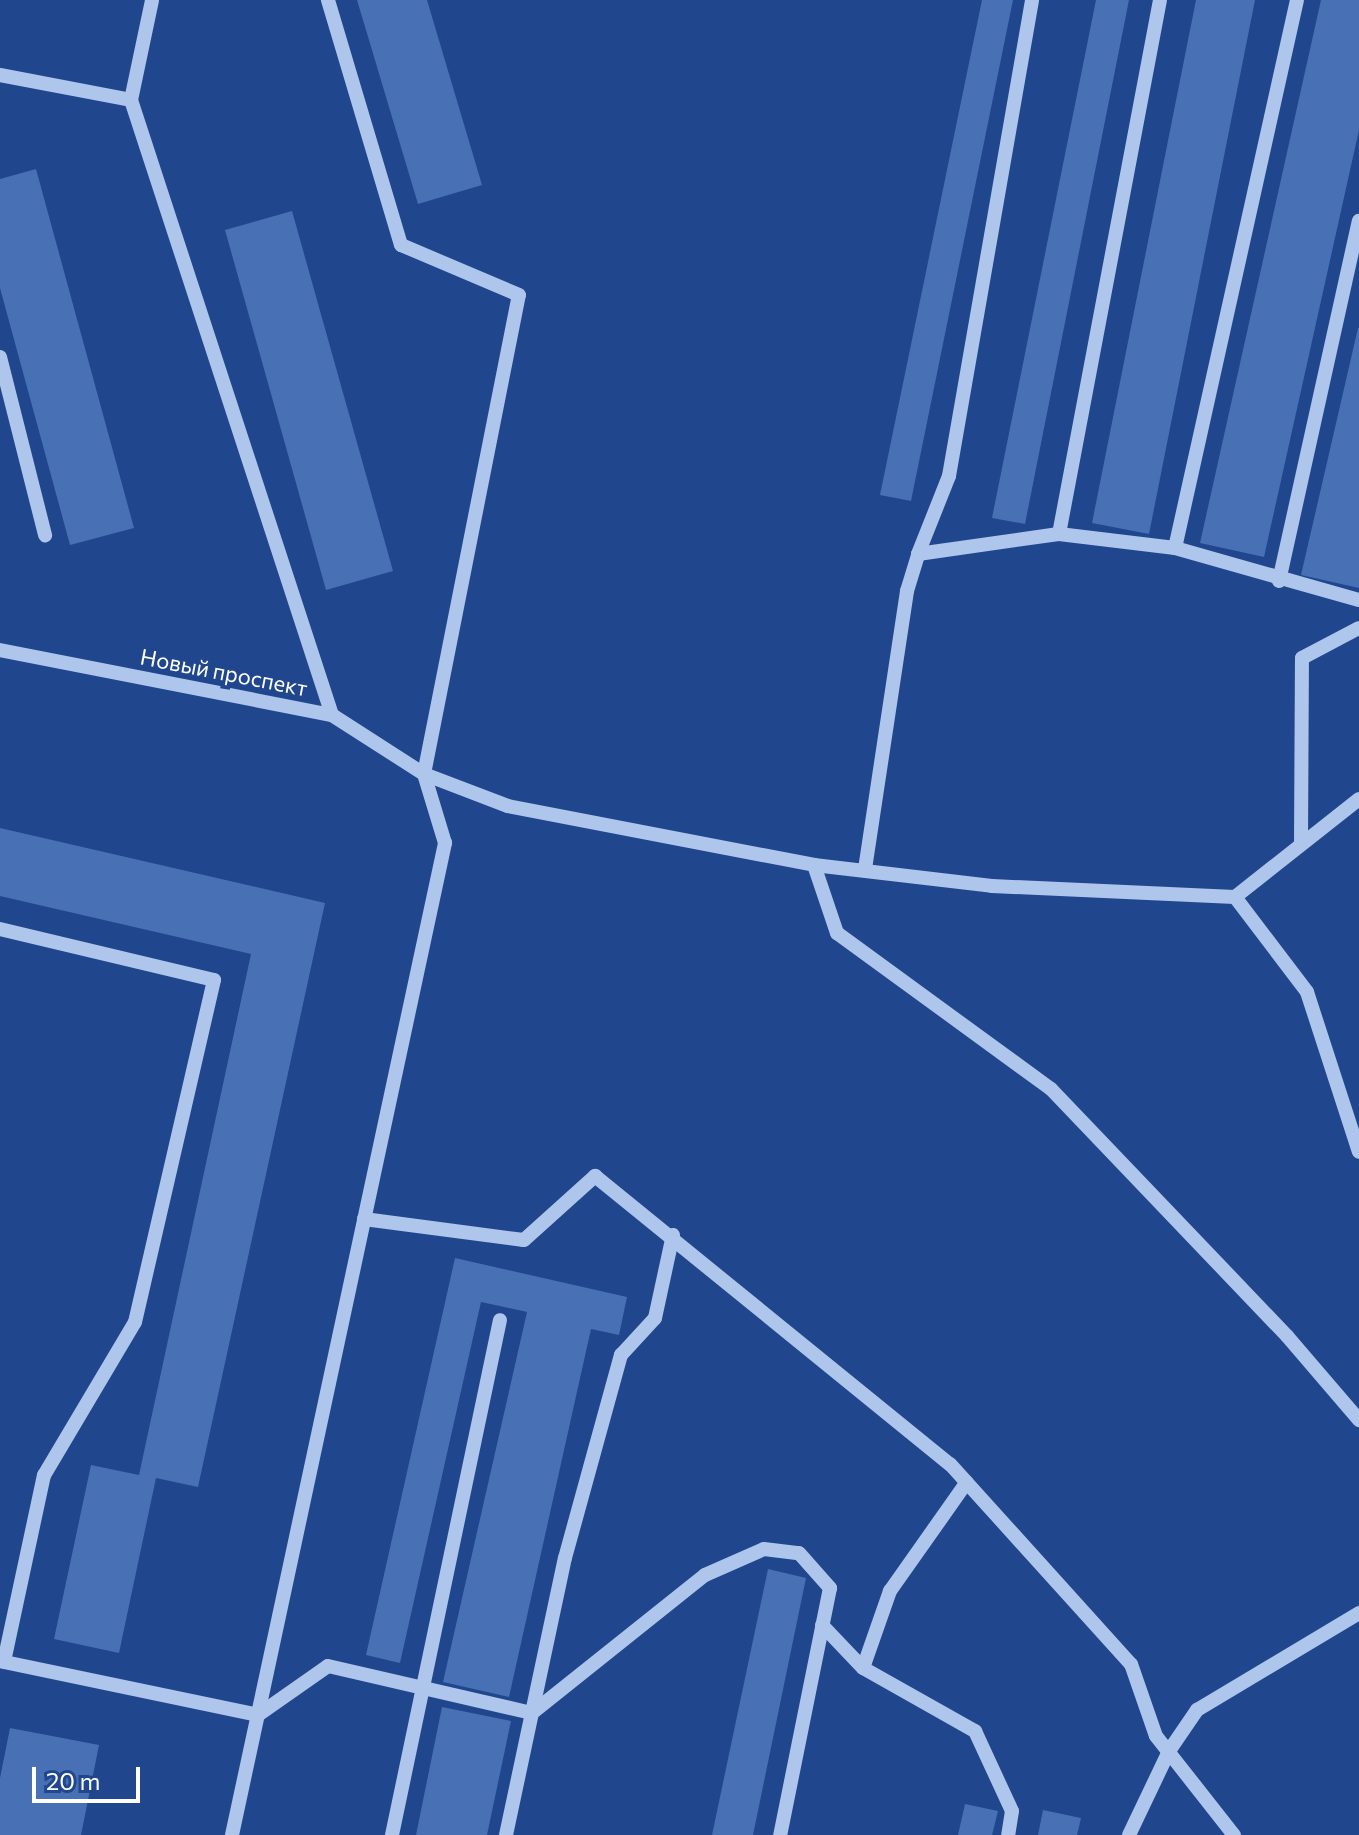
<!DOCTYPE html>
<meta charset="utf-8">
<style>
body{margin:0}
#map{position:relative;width:1359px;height:1835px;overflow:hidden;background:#20468d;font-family:Commissioner,sans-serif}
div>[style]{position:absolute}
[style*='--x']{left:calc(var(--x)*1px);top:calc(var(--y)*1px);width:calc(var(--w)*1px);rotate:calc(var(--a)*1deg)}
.building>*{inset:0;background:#4870b5}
.minor>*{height:14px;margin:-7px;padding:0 7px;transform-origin:7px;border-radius:7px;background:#aec5ec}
span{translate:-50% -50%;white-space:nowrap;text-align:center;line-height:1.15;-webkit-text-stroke:8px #20468d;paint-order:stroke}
.street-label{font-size:22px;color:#fff}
.scale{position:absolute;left:32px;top:1767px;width:108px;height:36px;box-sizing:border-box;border:4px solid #fff;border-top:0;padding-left:10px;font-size:24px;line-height:28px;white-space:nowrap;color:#fff;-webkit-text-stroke:6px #20468d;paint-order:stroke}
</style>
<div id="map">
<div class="building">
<div style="clip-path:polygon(357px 0,427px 0,482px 185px,418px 204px)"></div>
<div style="clip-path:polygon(982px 0,1013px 0,911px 501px,880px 495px)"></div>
<div style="clip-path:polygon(1096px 0,1129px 0,1025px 524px,992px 518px)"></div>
<div style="clip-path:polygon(1196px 0,1255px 0,1149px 534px,1092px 523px)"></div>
<div style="clip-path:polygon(1321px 0,1359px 0,1359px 130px,1264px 557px,1200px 543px)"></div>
<div style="clip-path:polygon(36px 169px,134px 528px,70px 545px,0 288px,0 179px)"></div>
<div style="clip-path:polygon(292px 211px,393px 571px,326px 590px,225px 230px)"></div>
<div style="clip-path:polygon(1358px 328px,1359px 328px,1359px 588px,1301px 575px)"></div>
<div style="clip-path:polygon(0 828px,325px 903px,198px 1487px,156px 1478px,119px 1653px,54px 1639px,91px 1465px,139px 1475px,251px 954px,0 896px)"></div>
<div style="clip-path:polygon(455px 1258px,627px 1297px,619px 1335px,591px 1329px,509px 1697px,443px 1682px,527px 1312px,481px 1302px,400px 1663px,366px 1655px)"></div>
<div style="clip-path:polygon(768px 1569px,806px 1578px,753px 1835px,712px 1835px)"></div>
<div style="clip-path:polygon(442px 1707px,511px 1721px,487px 1835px,416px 1835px)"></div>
<div style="clip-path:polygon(10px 1728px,99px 1745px,81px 1835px,0 1835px,0 1778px)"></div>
<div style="clip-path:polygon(965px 1804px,998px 1811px,992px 1835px,958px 1835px)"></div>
<div style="clip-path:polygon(1043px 1810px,1081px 1818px,1077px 1835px,1038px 1835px)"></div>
</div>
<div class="minor">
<div style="--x:0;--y:75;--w:133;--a:10.8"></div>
<div style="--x:131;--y:100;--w:647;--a:71.9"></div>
<div style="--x:131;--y:100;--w:102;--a:-78.1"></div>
<div style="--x:0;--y:357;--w:184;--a:75.8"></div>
<div style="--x:1059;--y:534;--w:543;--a:-79.29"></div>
<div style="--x:1175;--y:548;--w:561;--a:-77.45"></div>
<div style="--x:918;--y:554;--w:84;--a:-68.3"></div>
<div style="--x:949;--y:476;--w:483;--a:-80.1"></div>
<div style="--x:1279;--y:581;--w:369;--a:-77.5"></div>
<div style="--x:0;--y:650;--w:338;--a:11.1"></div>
<div style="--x:332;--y:715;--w:109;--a:32.7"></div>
<div style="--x:424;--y:774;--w:90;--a:20.9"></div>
<div style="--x:508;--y:806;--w:312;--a:10.9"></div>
<div style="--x:814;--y:865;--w:179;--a:6.7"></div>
<div style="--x:992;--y:886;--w:243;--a:2.6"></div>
<div style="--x:1235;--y:897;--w:158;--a:-38.3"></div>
<div style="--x:1301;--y:843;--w:185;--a:-89.7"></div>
<div style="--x:1302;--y:658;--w:64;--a:-27.8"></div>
<div style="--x:814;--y:865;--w:72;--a:71.3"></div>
<div style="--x:837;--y:933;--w:265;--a:36.1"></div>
<div style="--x:1051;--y:1089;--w:342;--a:46.3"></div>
<div style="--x:1287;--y:1336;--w:111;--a:49.4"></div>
<div style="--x:865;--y:869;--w:281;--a:-81.4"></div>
<div style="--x:907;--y:591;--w:39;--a:-73"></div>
<div style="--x:918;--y:554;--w:142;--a:-8.1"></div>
<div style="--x:1059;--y:534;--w:117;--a:6.9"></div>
<div style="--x:1175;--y:548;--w:191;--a:15.8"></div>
<div style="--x:1235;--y:897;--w:119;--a:52.8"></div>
<div style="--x:1307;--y:992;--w:168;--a:72"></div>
<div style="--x:0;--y:929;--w:220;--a:13.4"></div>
<div style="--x:214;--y:980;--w:351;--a:103"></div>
<div style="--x:135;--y:1322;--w:178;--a:120.7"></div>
<div style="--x:44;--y:1475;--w:191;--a:102.1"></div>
<div style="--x:364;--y:1219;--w:161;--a:7.5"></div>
<div style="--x:524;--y:1240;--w:96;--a:-42"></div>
<div style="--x:595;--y:1176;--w:457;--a:39.1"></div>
<div style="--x:950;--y:1464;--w:270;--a:47.9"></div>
<div style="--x:1131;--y:1664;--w:76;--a:70.9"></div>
<div style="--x:1156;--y:1736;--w:126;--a:51.8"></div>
<div style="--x:822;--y:1625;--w:59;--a:46.4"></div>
<div style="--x:863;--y:1668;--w:129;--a:29.4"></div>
<div style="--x:975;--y:1731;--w:88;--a:65.2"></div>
<div style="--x:1012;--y:1811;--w:24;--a:99"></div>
<div style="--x:0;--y:1661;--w:264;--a:11.8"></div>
<div style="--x:258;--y:1715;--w:85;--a:-35"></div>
<div style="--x:328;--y:1666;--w:209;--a:13"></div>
<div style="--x:532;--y:1713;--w:221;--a:-38.6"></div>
<div style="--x:705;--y:1575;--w:64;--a:-23.8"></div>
<div style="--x:764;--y:1549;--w:35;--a:7"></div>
<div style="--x:799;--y:1553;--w:47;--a:48.5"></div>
<div style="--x:830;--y:1588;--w:252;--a:101.4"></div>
<div style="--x:863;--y:1668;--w:82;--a:-70.7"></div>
<div style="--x:890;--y:1591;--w:133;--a:-54.8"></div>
<div style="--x:232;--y:1835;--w:1015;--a:-77.88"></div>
<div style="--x:445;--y:843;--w:72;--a:-106.9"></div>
<div style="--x:424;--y:774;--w:488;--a:-78.8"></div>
<div style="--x:519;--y:295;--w:128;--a:-157"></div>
<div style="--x:401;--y:245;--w:256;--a:-106.6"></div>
<div style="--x:392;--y:1835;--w:526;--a:-78.16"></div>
<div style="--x:506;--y:1835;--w:283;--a:-78"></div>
<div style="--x:565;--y:1558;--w:211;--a:-74.6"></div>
<div style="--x:621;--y:1355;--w:50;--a:-47.4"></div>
<div style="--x:655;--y:1318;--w:85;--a:-77.8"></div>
<div style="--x:1129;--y:1835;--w:93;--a:-64.5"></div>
<div style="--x:1169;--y:1751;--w:50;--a:-55.7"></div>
<div style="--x:1197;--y:1710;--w:189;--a:-30.9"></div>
</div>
<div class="street-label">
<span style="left:224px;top:672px;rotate:11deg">Новый проспект</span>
</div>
<div class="scale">20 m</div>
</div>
